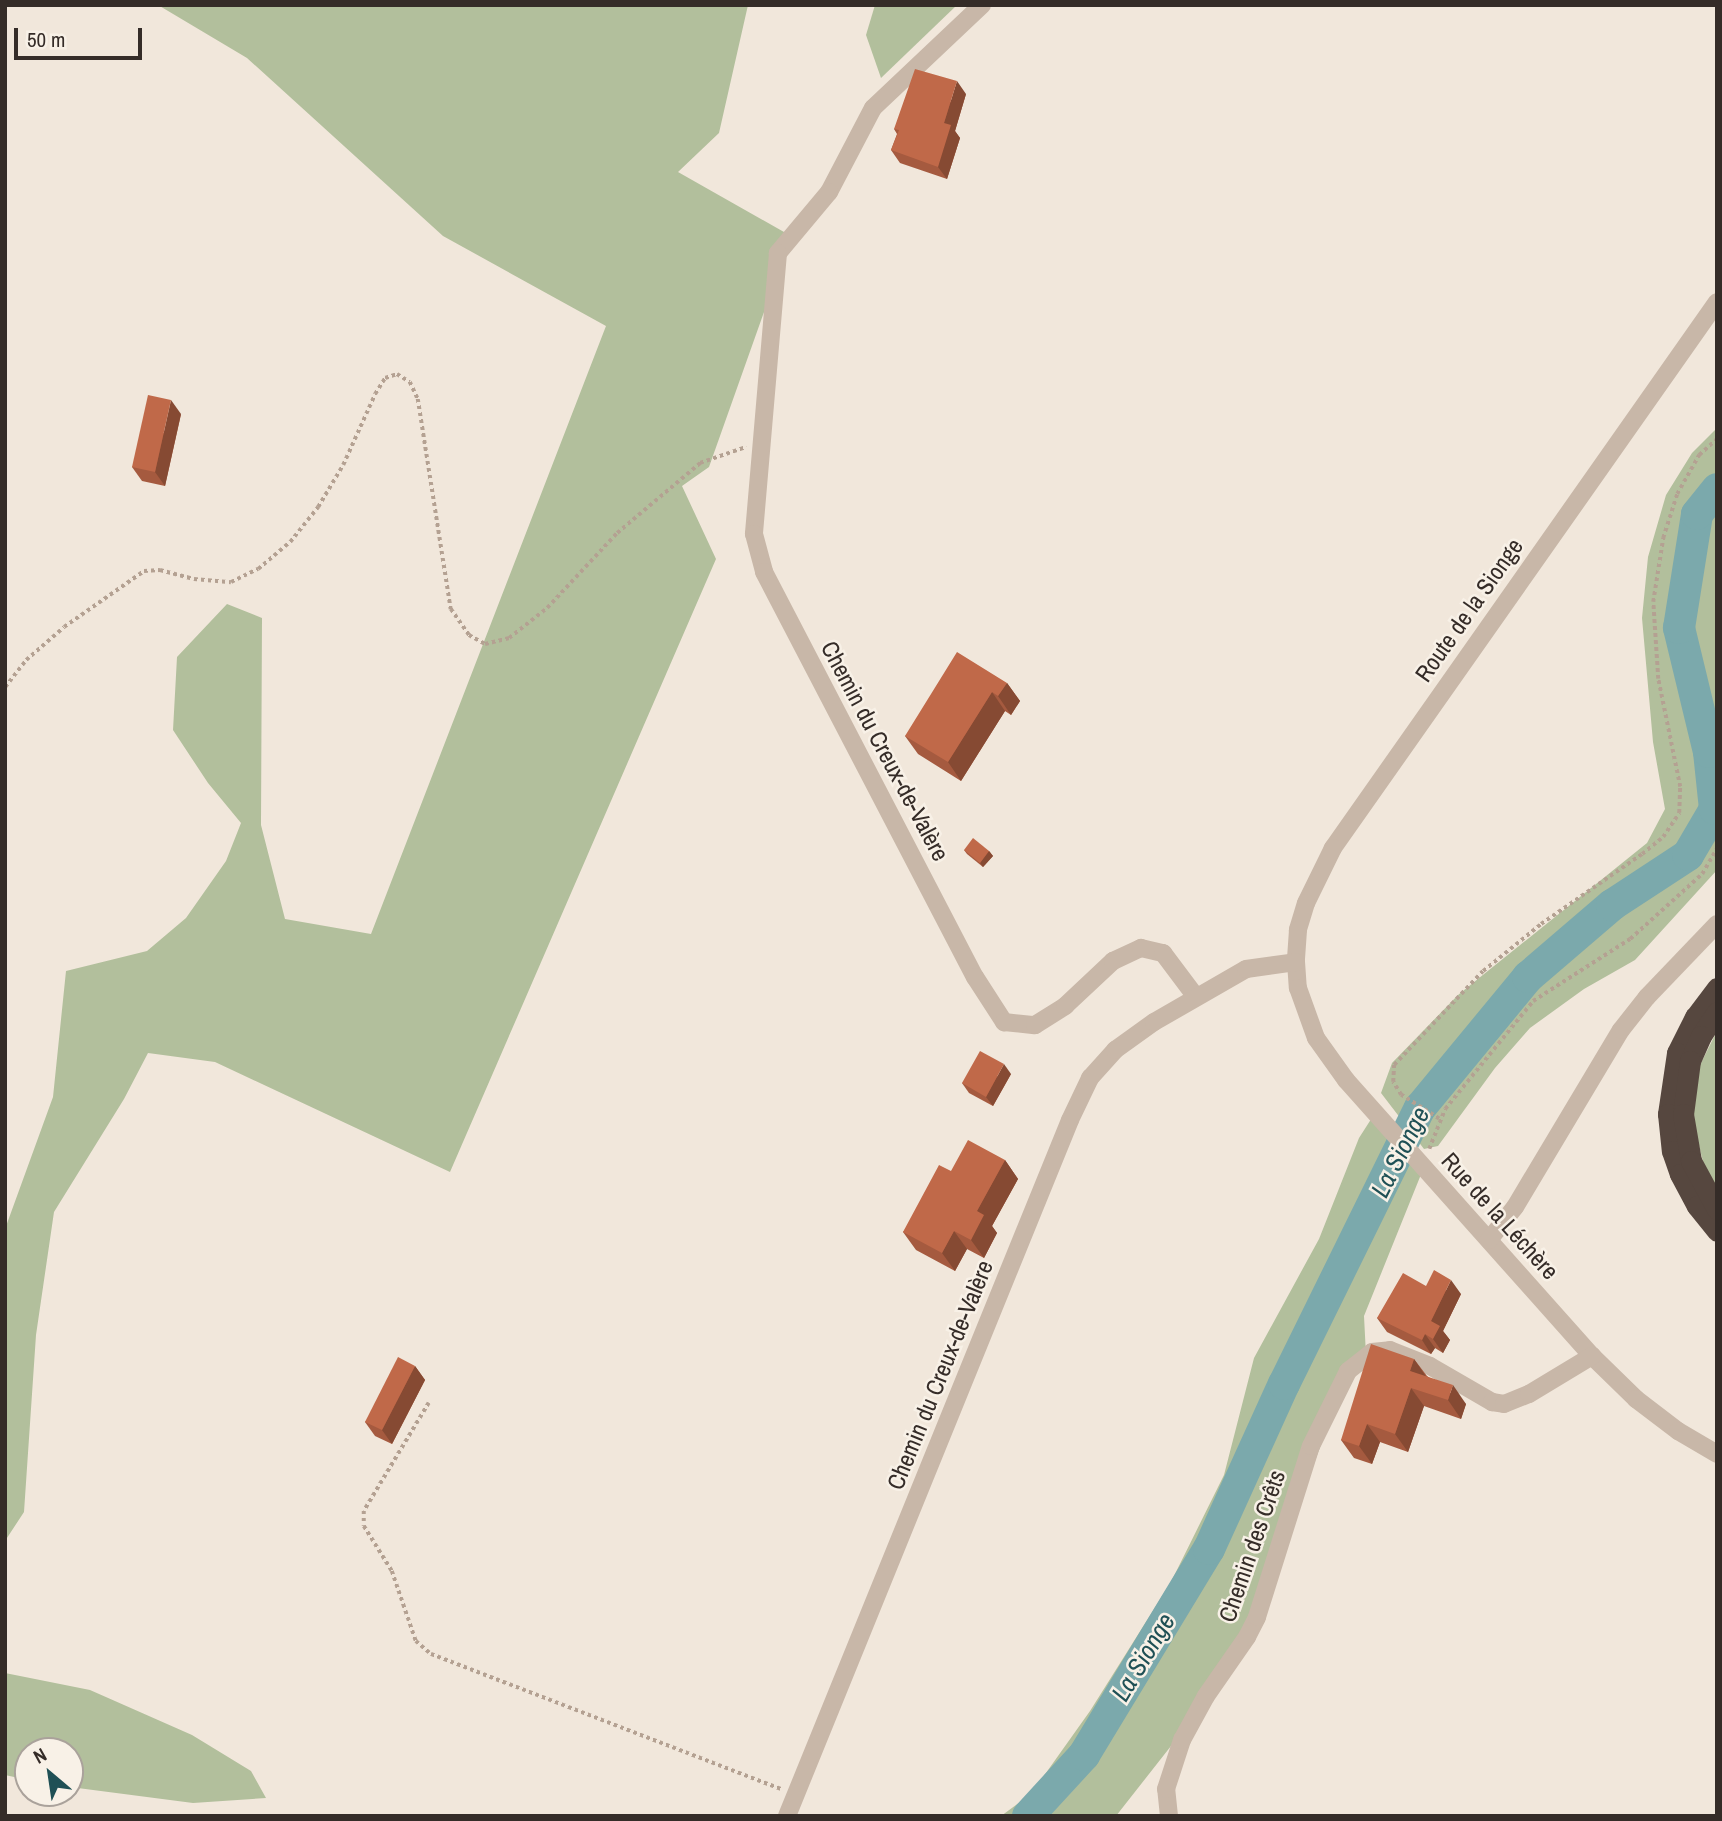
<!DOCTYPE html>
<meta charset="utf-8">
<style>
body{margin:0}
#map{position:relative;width:1722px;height:1821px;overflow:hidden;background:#f1e7db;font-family:"Archivo Narrow",sans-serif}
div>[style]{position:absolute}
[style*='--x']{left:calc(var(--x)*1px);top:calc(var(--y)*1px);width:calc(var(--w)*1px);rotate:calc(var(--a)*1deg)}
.green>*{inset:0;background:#b2bf9c}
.river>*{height:32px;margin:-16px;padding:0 16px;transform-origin:16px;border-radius:16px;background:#7ba9ac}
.path>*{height:3.5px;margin-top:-1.75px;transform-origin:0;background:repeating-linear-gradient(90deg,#b4a192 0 3.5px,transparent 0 7px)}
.minor>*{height:18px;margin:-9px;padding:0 9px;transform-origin:9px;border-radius:9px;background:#c8b7a8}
.highway>*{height:21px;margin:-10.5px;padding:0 10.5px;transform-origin:10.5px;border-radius:10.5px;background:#56473f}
.wall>*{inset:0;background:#a55a3f}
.shaded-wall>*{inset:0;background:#864a33}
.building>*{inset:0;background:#c06949}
span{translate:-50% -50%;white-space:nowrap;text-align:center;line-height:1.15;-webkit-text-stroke:5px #f8f1e7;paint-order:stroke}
.street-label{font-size:24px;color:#352c28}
.water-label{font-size:26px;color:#1f5055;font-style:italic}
.frame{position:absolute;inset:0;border:7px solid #352c28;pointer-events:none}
.north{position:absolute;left:14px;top:1737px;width:70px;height:70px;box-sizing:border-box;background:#f8f1e7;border:2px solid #aaa29b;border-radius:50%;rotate:331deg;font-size:19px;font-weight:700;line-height:28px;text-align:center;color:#352c28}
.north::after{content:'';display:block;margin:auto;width:24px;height:32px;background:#1f5055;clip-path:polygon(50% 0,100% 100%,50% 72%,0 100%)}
.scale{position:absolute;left:14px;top:28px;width:128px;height:32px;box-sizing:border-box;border:4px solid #352c28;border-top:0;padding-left:9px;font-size:21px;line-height:24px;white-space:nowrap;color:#352c28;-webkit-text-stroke:5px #f8f1e7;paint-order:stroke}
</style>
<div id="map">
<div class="green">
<div style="clip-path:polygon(158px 5px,748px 5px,719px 133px,678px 172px,791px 236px,709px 467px,682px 486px,716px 559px,450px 1172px,215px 1062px,148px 1053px,124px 1099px,54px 1212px,36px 1335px,24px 1512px,5px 1541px,5px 1229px,53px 1097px,66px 971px,147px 951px,186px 918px,226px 861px,241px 823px,208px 783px,173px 730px,177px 657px,227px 604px,262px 618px,261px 825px,285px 919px,371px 934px,606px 326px,443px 236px,247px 58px)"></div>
<div style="clip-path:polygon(875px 5px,957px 5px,881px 78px,866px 35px)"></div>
<div style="clip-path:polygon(1717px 428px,1717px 870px,1635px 960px,1584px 989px,1530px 1028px,1495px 1068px,1438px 1146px,1424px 1149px,1381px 1093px,1392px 1063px,1458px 995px,1647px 843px,1665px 809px,1653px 742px,1642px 618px,1648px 557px,1666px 495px,1692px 453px)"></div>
<div style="clip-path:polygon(1717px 1031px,1717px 1189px,1704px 1166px,1695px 1129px,1693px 1099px,1700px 1065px)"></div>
<div style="clip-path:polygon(1375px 1113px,1424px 1167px,1364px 1316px,1366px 1355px,1348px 1371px,1265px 1597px,1193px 1718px,1116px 1816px,1001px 1816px,1031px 1794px,1090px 1711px,1171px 1582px,1224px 1475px,1254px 1358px,1319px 1239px,1359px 1138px)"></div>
<div style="clip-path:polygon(5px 1673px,90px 1690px,192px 1735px,251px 1771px,266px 1798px,193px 1803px,70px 1787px,70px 1751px,28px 1751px,28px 1780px,5px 1775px)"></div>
</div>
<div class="river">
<div style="--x:1028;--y:1816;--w:83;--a:-47.4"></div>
<div style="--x:1084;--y:1755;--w:241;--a:-58.8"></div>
<div style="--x:1209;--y:1549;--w:181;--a:-65.6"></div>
<div style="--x:1284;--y:1384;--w:308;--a:-63.8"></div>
<div style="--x:1420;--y:1108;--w:170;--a:-50.5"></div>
<div style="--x:1528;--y:977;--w:111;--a:-40.6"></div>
<div style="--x:1612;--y:905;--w:91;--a:-33.3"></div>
<div style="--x:1688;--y:855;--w:53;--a:-59.6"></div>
<div style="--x:1715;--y:809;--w:57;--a:-96"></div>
<div style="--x:1709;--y:752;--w:128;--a:-103.6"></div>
<div style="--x:1679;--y:628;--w:115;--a:-81"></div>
<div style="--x:1697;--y:514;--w:32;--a:-51"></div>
</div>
<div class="path">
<div style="--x:5;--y:687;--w:34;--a:-52"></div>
<div style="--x:26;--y:660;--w:50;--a:-41"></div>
<div style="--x:64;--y:627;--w:98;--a:-35"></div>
<div style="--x:144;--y:571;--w:16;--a:-4"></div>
<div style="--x:160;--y:570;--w:35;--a:15"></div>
<div style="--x:194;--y:579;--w:37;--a:5"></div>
<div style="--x:231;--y:582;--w:30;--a:-26"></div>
<div style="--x:258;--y:569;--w:42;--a:-40.2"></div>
<div style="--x:290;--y:542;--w:45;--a:-51.3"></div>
<div style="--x:318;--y:507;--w:49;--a:-59.2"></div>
<div style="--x:343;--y:465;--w:78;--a:-65.7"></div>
<div style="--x:375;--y:394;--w:19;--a:-58"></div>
<div style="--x:385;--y:378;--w:13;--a:-18"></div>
<div style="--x:397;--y:374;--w:15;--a:32"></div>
<div style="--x:410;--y:382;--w:19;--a:65"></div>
<div style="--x:418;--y:399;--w:213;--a:81.1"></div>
<div style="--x:451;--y:609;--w:32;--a:55"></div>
<div style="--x:469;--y:635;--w:18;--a:29"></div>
<div style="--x:485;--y:644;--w:25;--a:-14"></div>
<div style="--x:509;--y:638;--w:48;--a:-38.3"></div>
<div style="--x:547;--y:608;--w:103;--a:-47"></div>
<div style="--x:617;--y:533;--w:109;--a:-40.1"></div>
<div style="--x:700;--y:463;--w:49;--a:-19.2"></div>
<div style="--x:1439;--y:1119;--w:45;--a:-147.7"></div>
<div style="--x:1401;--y:1095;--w:15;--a:-122"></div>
<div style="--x:1393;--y:1082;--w:17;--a:-87"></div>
<div style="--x:1394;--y:1065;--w:129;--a:-46.6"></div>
<div style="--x:1483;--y:971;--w:75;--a:-39"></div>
<div style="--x:1541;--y:924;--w:123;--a:-34.7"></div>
<div style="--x:1642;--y:854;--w:27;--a:-39"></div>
<div style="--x:1663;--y:837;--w:29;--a:-56"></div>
<div style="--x:1679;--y:813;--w:26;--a:-88"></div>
<div style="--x:1680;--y:787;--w:110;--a:-101.5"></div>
<div style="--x:1658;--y:679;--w:77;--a:-93.7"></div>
<div style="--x:1653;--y:602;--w:65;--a:-81.1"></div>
<div style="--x:1663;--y:538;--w:46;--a:-72.3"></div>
<div style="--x:1677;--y:494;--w:45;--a:-60.6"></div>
<div style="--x:1699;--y:455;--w:24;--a:-42"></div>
<div style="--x:1429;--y:1149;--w:43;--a:-68.2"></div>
<div style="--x:1445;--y:1109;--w:139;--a:-50.8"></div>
<div style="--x:1533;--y:1001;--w:115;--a:-32.6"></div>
<div style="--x:1630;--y:939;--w:97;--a:-42.1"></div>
<div style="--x:1702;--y:874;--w:30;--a:-60"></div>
<div style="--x:429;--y:1403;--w:126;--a:121"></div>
<div style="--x:364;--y:1511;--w:15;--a:90"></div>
<div style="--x:364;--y:1526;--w:53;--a:58.1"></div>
<div style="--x:392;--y:1571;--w:74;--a:71.1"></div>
<div style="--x:416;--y:1641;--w:20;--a:41"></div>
<div style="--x:431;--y:1654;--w:375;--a:21.1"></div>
</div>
<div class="minor">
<div style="--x:982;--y:5;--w:150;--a:136.6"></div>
<div style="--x:873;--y:108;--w:95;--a:117.6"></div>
<div style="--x:829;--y:192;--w:80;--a:129.9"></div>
<div style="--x:778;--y:253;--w:282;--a:94.9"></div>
<div style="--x:754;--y:534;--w:39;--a:75"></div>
<div style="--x:764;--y:572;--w:457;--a:62.5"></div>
<div style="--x:975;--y:977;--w:54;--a:57.2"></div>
<div style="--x:1004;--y:1022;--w:31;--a:6"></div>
<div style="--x:1035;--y:1025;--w:36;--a:-32"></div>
<div style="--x:1065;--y:1006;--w:66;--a:-43.2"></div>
<div style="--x:1113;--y:961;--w:31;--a:-25"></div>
<div style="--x:1141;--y:948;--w:23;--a:13"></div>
<div style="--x:1163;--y:953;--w:55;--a:53.1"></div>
<div style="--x:1717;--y:302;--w:668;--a:125.12"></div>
<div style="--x:1333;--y:848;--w:61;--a:116.1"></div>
<div style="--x:1306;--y:903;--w:28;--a:107"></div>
<div style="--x:1298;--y:930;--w:32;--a:94"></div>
<div style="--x:1296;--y:962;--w:26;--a:86"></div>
<div style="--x:1298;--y:988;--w:53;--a:70.2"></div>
<div style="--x:1316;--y:1038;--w:52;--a:54.5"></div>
<div style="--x:1346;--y:1080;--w:370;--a:48.3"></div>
<div style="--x:1592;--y:1356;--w:62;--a:44.3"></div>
<div style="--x:1636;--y:1399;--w:53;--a:37.3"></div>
<div style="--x:1678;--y:1431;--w:45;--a:30.5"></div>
<div style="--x:1489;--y:1240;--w:42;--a:-51.8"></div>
<div style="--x:1515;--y:1207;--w:206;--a:-59.1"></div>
<div style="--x:1621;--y:1030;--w:42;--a:-51.8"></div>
<div style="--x:1647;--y:997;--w:101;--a:-46.2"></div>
<div style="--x:787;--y:1816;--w:751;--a:-67.87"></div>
<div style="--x:1070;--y:1120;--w:47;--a:-64.5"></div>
<div style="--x:1090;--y:1078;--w:38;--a:-48"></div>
<div style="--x:1115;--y:1050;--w:48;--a:-35.7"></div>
<div style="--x:1154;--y:1022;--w:106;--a:-29.9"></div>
<div style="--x:1246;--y:969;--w:50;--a:-8"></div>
<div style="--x:1169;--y:1816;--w:27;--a:-96"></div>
<div style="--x:1166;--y:1789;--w:52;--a:-71.9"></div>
<div style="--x:1182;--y:1740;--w:50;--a:-61.4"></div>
<div style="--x:1206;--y:1696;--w:72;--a:-55.2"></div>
<div style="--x:1247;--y:1637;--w:22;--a:-63"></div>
<div style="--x:1257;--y:1617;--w:179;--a:-72.5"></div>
<div style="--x:1311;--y:1446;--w:84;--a:-63.7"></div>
<div style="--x:1348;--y:1371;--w:31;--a:-38"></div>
<div style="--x:1372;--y:1352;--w:18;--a:-6"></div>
<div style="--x:1390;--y:1350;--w:43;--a:21.8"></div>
<div style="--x:1430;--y:1366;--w:72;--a:30.1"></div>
<div style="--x:1492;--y:1402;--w:12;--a:9"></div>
<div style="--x:1504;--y:1404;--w:27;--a:-22"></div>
<div style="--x:1529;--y:1394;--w:74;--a:-31.1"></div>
</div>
<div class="highway">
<div style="--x:1717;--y:988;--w:36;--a:127"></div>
<div style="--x:1695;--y:1017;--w:40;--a:116.6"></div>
<div style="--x:1677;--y:1053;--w:62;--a:98.4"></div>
<div style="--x:1668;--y:1114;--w:37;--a:84"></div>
<div style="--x:1672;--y:1151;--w:24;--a:71"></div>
<div style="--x:1680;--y:1174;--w:36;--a:62"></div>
<div style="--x:1697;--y:1206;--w:32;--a:51"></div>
<div style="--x:1717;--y:1012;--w:29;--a:124"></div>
<div style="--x:1701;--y:1036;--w:27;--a:114"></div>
<div style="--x:1690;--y:1061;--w:53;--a:97.5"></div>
<div style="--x:1683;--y:1114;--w:48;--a:80.3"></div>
<div style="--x:1691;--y:1161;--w:55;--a:61.6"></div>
</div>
<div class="wall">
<div style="clip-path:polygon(966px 94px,955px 131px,960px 138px,947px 179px,900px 163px,891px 150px,897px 134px,894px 129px)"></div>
<div style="clip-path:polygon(181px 414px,165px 486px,142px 481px,132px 467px)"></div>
<div style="clip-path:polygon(1007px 683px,1020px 701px,1011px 715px,1005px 711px,961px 781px,918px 754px,905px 736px)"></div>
<div style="clip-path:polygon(964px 850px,989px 851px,993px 856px,983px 867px,967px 854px)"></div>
<div style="clip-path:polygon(1011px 1074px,993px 1106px,969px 1093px,962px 1083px)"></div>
<div style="clip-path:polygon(1005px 1160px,1018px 1179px,992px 1226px,997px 1233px,984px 1258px,967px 1249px,955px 1271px,916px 1250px,903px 1232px,951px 1171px)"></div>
<div style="clip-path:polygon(1426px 1286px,1461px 1294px,1443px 1331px,1450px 1340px,1443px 1353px,1435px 1348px,1431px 1354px,1387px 1332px,1377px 1318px)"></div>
<div style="clip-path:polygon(1414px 1359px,1427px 1376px,1466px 1404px,1461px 1419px,1424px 1406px,1408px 1452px,1380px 1442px,1372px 1464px,1354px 1458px,1341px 1440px)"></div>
<div style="clip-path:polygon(415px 1366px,425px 1380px,392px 1444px,375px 1436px,365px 1422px)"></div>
</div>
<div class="shaded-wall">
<div style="clip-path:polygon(957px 81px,966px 94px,955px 131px,960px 138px,947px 179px,938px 167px,944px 123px)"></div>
<div style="clip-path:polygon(171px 400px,181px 414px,165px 486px,155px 472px)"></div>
<div style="clip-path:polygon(1007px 683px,1020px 701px,1011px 715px,998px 696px)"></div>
<div style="clip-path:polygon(992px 692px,1005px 711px,961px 781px,948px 762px)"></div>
<div style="clip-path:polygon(989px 851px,993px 856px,983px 867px,980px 863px)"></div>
<div style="clip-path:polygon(1004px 1064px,1011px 1074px,993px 1106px,986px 1097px)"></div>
<div style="clip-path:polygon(1005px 1160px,1018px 1179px,992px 1226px,997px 1233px,984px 1258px,971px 1240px,977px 1211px)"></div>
<div style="clip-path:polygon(954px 1231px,967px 1249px,955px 1271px,942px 1253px)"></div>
<div style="clip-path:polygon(1451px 1280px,1461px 1294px,1443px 1331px,1450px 1340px,1443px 1353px,1433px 1339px,1431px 1321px)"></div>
<div style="clip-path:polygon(1425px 1334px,1435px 1348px,1431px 1354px,1422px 1340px)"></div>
<div style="clip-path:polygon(1414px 1359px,1427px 1378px,1410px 1371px)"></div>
<div style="clip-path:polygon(415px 1366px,425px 1380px,392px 1444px,382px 1430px)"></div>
<div style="clip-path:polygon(1453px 1385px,1466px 1404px,1461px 1419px,1448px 1400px)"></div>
<div style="clip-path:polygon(1411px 1388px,1424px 1406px,1408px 1452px,1395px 1434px)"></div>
<div style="clip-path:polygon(1367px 1424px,1380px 1442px,1372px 1464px,1359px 1446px)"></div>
</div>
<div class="building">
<div style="clip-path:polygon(915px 69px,957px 81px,944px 123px,951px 125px,938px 167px,891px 150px,899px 130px,894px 129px)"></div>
<div style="clip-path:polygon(148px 395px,171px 400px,155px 472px,132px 467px)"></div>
<div style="clip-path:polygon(957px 652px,1007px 683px,998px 696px,992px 692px,948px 762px,905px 736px)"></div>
<div style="clip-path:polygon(973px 838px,989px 851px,980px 863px,964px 850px)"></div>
<div style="clip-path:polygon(980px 1051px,1004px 1064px,986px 1097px,962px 1083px)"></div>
<div style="clip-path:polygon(968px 1140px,1005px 1160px,977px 1211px,984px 1215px,971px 1240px,954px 1231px,942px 1253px,903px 1232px,939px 1165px,951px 1171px)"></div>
<div style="clip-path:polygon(1434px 1270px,1451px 1280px,1431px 1321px,1440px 1326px,1433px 1339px,1425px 1334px,1422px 1340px,1377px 1318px,1403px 1273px,1426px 1286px)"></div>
<div style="clip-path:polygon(1371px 1344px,1414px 1359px,1410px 1371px,1453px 1385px,1448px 1400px,1411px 1388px,1395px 1434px,1367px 1424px,1359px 1446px,1341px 1440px)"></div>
<div style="clip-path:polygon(398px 1357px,415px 1366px,382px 1430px,365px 1422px)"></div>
</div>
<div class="street-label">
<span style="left:1469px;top:610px;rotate:-55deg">Route de la Sionge</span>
<span style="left:885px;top:751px;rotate:62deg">Chemin du Creux-de-Valère</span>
<span style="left:1500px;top:1216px;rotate:48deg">Rue de la Léchère</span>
<span style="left:940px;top:1375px;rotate:-68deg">Chemin du Creux-de-Valère</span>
<span style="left:1252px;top:1546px;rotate:-71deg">Chemin des Crêts</span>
</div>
<div class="water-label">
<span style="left:1400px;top:1152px;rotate:-63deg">La Sionge</span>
<span style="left:1143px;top:1657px;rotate:-59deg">La Sionge</span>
</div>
<div class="frame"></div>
<div class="north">N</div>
<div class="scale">50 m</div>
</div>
